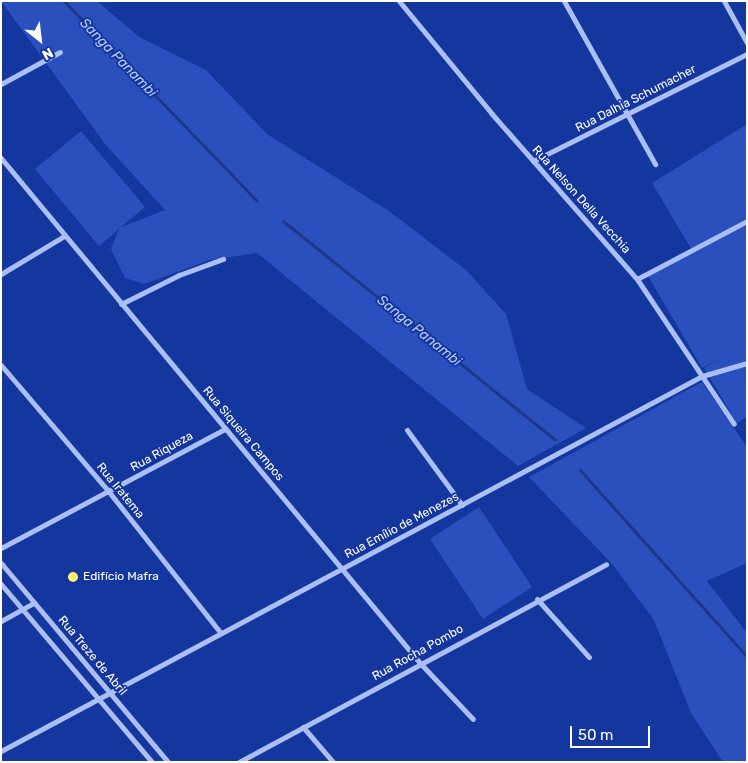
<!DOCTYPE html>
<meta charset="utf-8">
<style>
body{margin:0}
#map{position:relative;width:748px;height:763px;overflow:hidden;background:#13369f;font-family:Rubik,sans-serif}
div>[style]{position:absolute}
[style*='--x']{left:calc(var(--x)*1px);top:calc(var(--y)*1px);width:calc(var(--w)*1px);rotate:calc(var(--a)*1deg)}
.green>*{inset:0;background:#2a50be}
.stream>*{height:3px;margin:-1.5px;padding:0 1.5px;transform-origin:1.5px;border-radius:1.5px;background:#1d3789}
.minor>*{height:5px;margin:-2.5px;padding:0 2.5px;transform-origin:2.5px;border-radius:2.5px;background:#acbff4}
.dots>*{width:14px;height:14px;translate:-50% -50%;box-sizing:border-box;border:2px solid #13369f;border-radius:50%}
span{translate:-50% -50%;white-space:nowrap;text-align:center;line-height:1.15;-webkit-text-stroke:4px #13369f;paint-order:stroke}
.street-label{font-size:12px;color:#fff}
.poi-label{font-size:12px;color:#fff}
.left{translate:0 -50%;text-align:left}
.water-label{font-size:14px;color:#b9cafa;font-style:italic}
.frame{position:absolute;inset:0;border:2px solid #fff;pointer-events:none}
.north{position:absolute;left:15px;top:15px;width:50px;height:50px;-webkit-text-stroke:4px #13369f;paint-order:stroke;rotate:151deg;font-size:14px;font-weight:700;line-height:20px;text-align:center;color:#fff}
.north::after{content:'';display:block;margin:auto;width:18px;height:22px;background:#fff;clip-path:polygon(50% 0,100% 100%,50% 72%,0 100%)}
.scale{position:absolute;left:570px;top:726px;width:80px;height:22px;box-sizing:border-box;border:2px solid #fff;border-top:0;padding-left:6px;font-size:15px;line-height:18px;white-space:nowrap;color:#fff;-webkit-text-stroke:4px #13369f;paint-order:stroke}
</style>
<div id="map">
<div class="green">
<div style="clip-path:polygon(1px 1px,97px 1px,139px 37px,206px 70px,267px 134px,389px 211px,466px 270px,506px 314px,527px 389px,586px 428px,518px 466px,257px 253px,210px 260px,144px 284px,125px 278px,111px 249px,119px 229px,99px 246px,35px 169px,81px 131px,145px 207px,121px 227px,165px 210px,105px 144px)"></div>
<div style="clip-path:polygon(747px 124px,747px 417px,737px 423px,704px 368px,721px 358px,702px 368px,648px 276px,693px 252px,652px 183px)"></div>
<div style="clip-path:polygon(702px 382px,747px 447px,747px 563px,707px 581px,747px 633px,747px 762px,723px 762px,691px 713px,654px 620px,612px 564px,529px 477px)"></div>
<div style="clip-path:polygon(479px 507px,532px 587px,483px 619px,430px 539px)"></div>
</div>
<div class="stream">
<div style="--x:64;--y:1;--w:277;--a:46"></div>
<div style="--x:283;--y:221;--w:349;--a:38.8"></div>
<div style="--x:580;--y:470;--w:251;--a:48.2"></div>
</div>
<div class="minor">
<div style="--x:399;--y:1;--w:146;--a:50.5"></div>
<div style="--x:492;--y:114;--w:220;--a:48.7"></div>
<div style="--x:637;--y:279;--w:174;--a:56.2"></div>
<div style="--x:564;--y:1;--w:187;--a:60.8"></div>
<div style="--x:724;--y:1;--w:48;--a:61.3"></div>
<div style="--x:1;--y:84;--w:67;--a:-28.5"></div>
<div style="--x:1;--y:158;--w:656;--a:50.32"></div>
<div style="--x:420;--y:663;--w:77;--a:46.6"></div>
<div style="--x:533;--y:161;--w:239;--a:-26.6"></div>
<div style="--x:1;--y:274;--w:74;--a:-31.1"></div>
<div style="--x:637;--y:279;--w:124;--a:-27.8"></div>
<div style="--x:121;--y:304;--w:65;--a:-26.6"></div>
<div style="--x:179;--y:275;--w:47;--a:-20"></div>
<div style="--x:1;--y:365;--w:167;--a:49.6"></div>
<div style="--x:109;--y:492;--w:179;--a:51.6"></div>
<div style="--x:407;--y:430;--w:93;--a:53.7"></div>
<div style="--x:1;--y:548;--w:254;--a:-28"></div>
<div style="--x:1;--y:563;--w:260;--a:50"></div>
<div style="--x:1;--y:584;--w:233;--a:49.7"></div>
<div style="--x:537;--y:599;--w:78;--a:48.1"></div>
<div style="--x:1;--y:621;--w:38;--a:-29"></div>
<div style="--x:303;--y:727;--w:46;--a:49.4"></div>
<div style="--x:1;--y:751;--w:795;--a:-28.14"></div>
<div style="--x:702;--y:376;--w:47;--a:-16.1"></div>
<div style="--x:239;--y:762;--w:417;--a:-28.3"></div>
</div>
<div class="dots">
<div style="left:73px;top:577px;background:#fff16f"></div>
</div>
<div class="street-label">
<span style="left:636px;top:99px;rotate:-27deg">Rua Dalhia Schumacher</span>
<span style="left:581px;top:200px;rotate:48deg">Rua Nelson Della Vecchia</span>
<span style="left:243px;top:434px;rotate:50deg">Rua Siqueira Campos</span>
<span style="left:162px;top:452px;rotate:-29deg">Rua Riqueza</span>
<span style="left:120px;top:491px;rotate:51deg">Rua Iratema</span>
<span style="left:402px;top:526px;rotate:-28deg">Rua Emílio de Menezes</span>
<span style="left:418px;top:653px;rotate:-29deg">Rua Rocha Pombo</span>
<span style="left:92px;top:656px;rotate:50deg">Rua Treze de Abril</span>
</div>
<div class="poi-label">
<span class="left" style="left:83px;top:577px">Edifício Mafra</span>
</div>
<div class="water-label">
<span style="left:118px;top:58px;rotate:46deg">Sanga Panambi</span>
<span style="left:419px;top:331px;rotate:39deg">Sanga Panambi</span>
</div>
<div class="frame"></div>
<div class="north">N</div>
<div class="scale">50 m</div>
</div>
